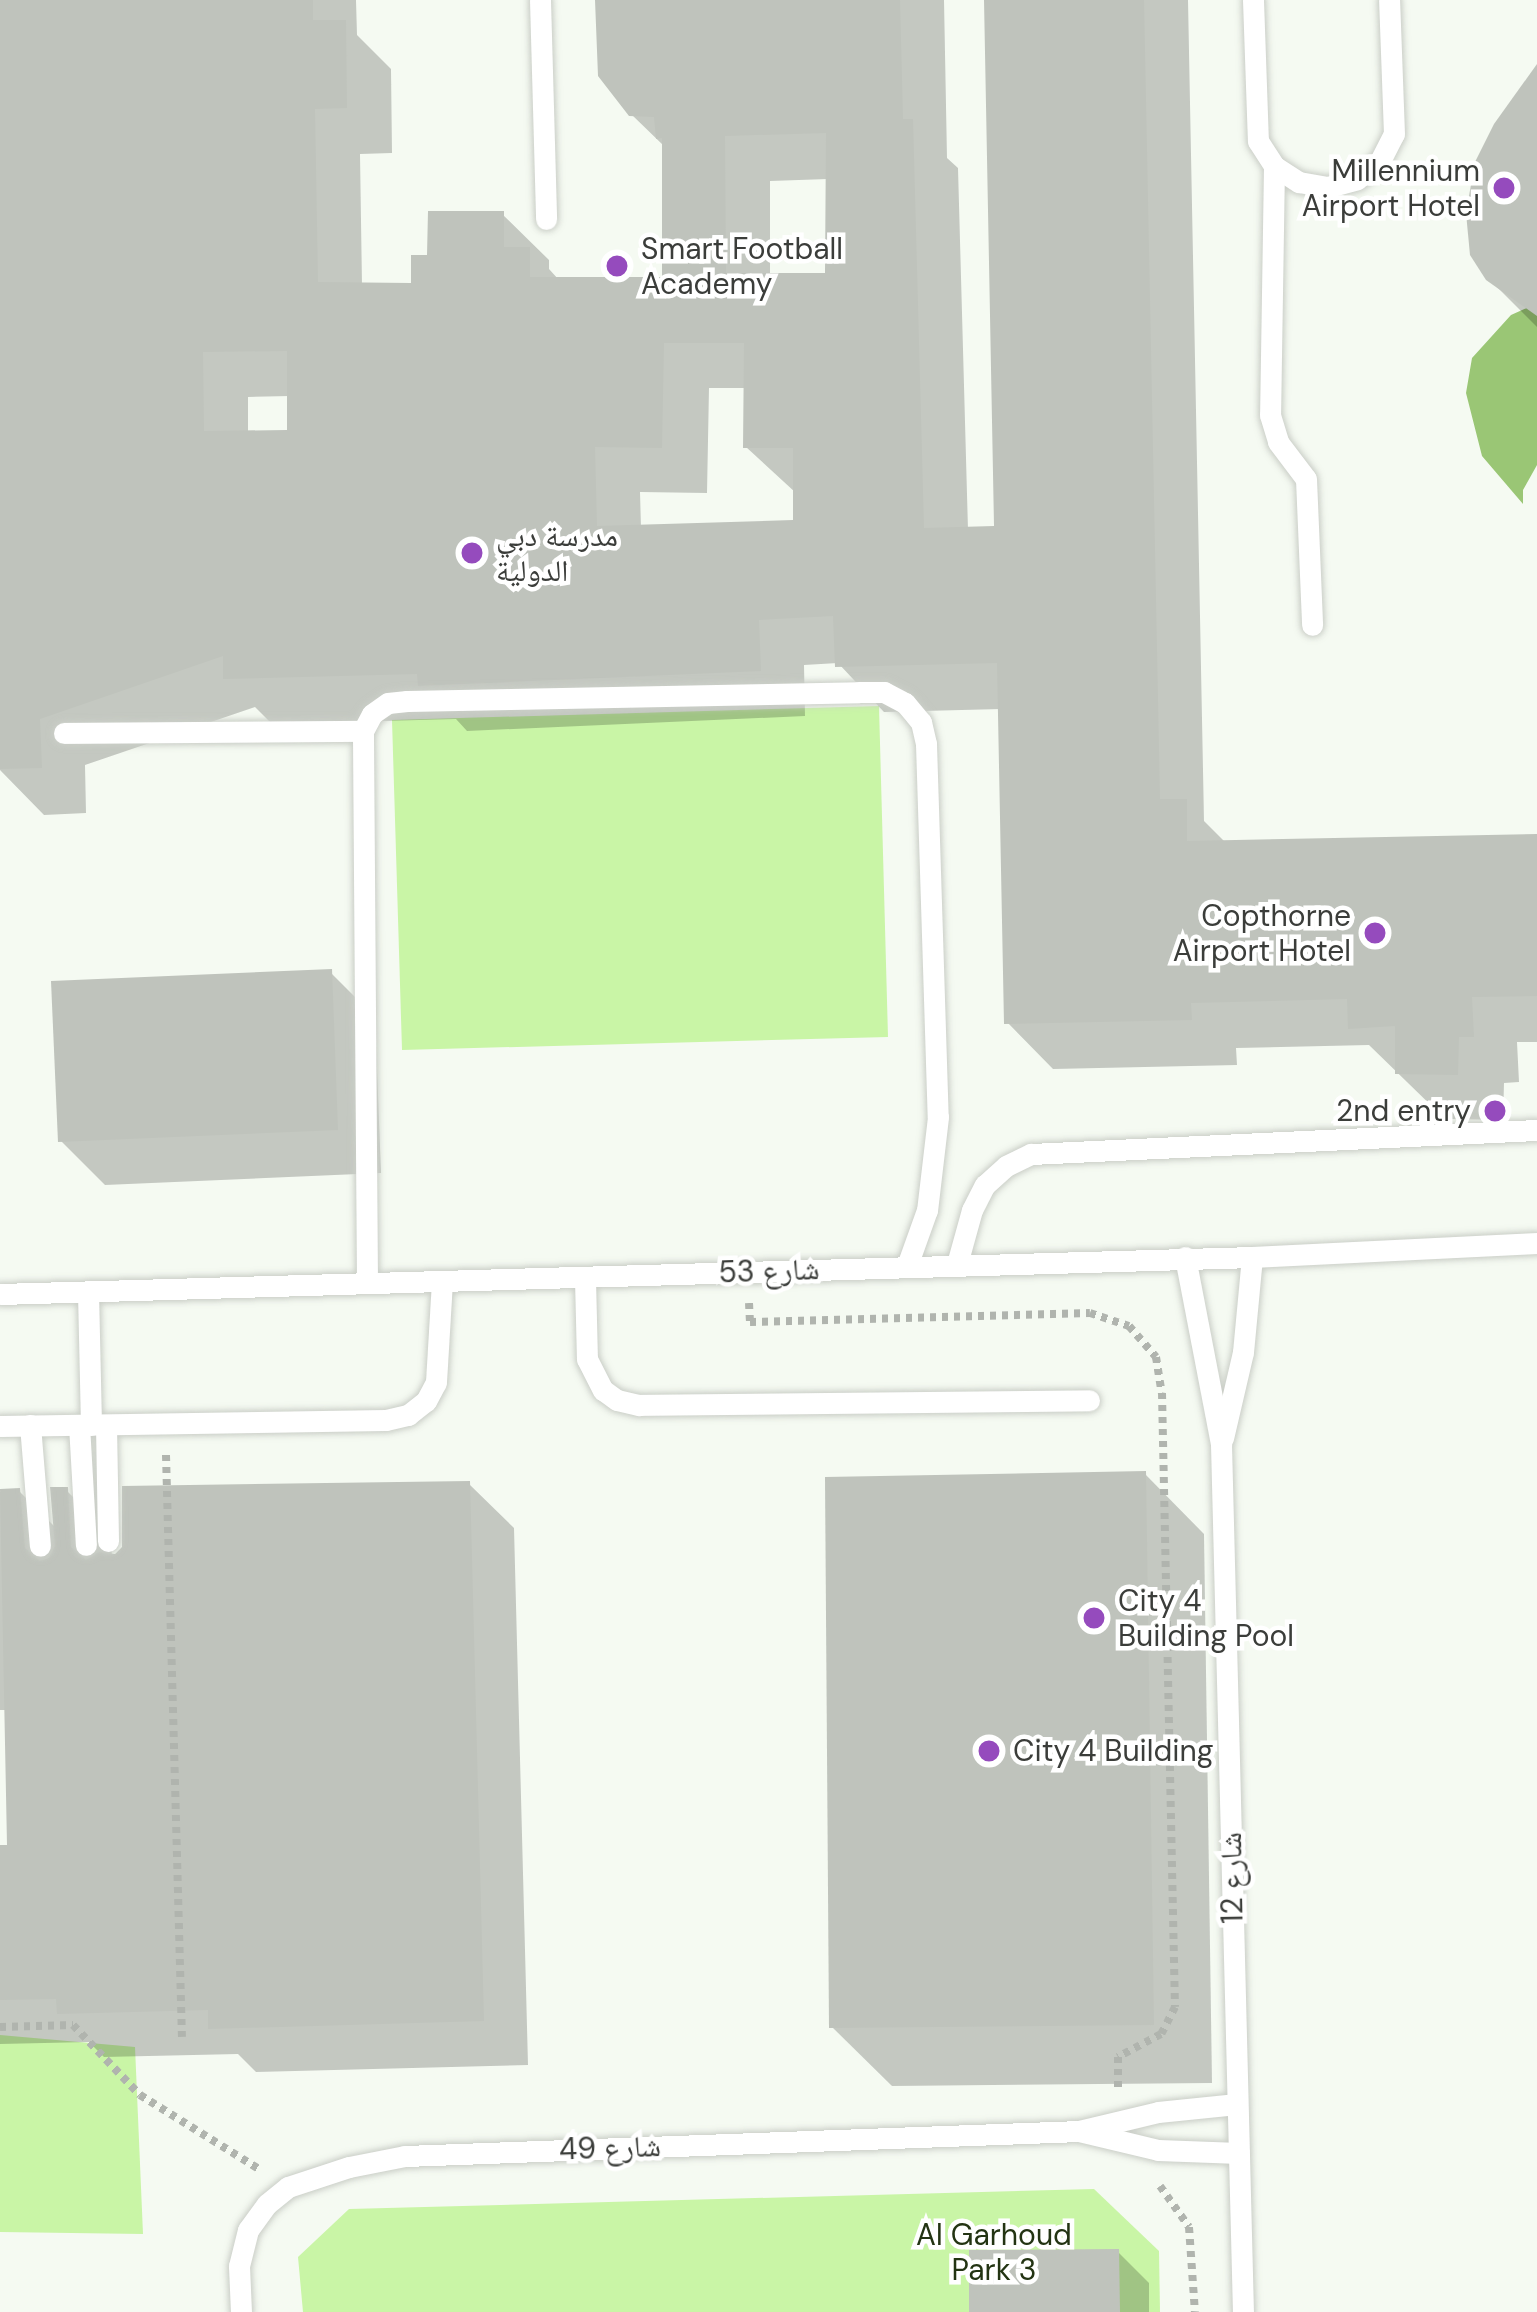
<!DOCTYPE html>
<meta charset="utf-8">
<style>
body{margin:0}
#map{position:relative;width:1537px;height:2312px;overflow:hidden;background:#f5faf2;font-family:"DM Sans","Noto Naskh Arabic",sans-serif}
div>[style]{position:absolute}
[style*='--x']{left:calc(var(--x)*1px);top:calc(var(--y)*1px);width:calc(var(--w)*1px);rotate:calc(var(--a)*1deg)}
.green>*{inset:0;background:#c9f5a6}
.water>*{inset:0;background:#9ac675}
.shadow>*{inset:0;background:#0003}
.building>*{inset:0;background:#bfc3bc}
.path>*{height:8px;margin-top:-4px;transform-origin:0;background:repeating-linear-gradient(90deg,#b0b4ae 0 6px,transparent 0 12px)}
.roads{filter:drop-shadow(0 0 3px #cacec7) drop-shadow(0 0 3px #cacec7)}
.lane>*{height:21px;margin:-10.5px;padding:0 10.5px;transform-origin:10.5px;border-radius:10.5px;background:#fff}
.dots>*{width:33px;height:33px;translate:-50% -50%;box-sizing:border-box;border:6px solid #fff;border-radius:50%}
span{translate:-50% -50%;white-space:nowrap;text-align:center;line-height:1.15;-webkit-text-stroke:9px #fff;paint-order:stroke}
.poi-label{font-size:30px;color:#3b3d3a}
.right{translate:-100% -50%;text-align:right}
.left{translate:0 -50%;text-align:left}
.street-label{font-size:30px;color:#3b3d3a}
.park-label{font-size:30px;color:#233413}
</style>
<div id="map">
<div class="green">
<div style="clip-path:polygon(879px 706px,888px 1037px,402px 1050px,392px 720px)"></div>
<div style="clip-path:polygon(0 2035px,135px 2047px,143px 2234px,0 2232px)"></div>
<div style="clip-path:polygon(1094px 2189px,1159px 2251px,1160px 2312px,303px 2312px,298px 2257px,349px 2209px)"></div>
</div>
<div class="water">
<div style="clip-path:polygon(1529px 307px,1537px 311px,1537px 465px,1523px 490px,1523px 504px,1482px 456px,1466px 393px,1472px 358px,1511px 315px)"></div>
</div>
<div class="shadow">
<div style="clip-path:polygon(evenodd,0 0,356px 0,357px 35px,391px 69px,392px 153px,360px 154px,362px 285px,414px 286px,430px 258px,502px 214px,549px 260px,549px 269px,559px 280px,665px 280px,665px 147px,631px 114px,598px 0,944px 0,947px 158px,958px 168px,968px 530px,998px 529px,987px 0,1188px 0,1204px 821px,1226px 843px,1537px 837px,1537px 1042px,1517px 1042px,1519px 1082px,1504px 1083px,1503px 1120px,1445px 1119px,1369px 1045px,1236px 1048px,1237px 1065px,1053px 1069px,1007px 1022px,1001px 709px,884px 712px,838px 663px,804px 665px,805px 716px,467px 731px,456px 719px,272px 724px,255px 707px,85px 765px,86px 813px,44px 815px,0 770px,0 0,828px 179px,828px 276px,770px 276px,770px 181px,828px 179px,0 0,709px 388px,746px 388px,746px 447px,796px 493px,796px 523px,641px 528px,640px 492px,707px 493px,709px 388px,0 0,290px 396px,290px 433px,248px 434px,248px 397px,290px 396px)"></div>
<div style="clip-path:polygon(1537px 82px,1537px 327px,1488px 278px)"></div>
<div style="clip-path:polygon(330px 972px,375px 1017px,381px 1173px,105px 1185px,61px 1141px)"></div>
<div style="clip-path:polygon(1145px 1474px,1204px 1534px,1212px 2083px,892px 2086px,832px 2027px)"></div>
<div style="clip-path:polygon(469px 1484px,514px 1528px,528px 2065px,256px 2072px,238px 2054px,104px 2057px,89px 2042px,0 2044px,0 1848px,10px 1848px,7px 1710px,0 1710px,0 1492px,19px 1491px,57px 1529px,66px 1490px,111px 1535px,112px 1561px)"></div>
<div style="clip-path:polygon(1118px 2252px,1149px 2283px,1149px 2312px,970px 2312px)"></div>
</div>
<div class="building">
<div style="clip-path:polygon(evenodd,0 0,313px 0,313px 20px,346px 20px,347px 108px,315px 109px,318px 282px,411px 283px,411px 255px,427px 255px,428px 211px,504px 211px,504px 247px,530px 247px,530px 277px,662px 277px,662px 138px,656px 139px,654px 117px,629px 116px,598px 76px,595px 0,900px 0,903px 119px,913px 119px,924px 528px,994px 526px,984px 0,1144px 0,1160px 799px,1187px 799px,1187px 841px,1537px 834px,1537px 996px,1472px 997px,1474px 1037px,1459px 1037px,1458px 1075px,1395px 1074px,1395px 1026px,1348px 1029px,1347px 999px,1191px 1003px,1192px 1020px,1004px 1024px,997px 663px,835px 667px,833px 616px,759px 620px,761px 671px,418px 686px,417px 674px,223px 679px,223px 656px,40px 719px,42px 768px,0 769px,0 0,826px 133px,825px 273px,726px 273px,725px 136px,826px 133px,0 0,664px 343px,744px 343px,743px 448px,793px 448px,793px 520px,597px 526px,595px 447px,662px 448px,664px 343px,0 0,287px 351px,287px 430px,204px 431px,203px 352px,287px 351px)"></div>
<div style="clip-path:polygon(1537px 64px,1537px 316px,1486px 280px,1470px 255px,1466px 213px,1475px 162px,1494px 124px)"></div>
<div style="clip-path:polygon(332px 969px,338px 1130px,58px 1142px,51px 981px)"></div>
<div style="clip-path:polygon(1146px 1471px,1154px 2025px,829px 2028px,825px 1477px)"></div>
<div style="clip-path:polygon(470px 1481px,484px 2021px,208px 2029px,208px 2010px,57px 2014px,56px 1999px,0 2000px,0 1845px,7px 1845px,0 1489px,20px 1488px,25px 1548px,40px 1561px,49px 1558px,55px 1546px,50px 1487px,68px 1487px,71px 1547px,86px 1560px,99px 1552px,115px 1554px,122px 1547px,122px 1486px)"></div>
<div style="clip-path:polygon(1119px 2249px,1120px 2312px,969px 2312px,969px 2250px)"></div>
</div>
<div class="path">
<div style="--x:749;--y:1303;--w:19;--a:87"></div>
<div style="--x:750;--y:1322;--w:340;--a:-1.5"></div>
<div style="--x:1090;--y:1313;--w:41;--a:18.4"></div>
<div style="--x:1129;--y:1326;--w:41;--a:48.9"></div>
<div style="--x:1156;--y:1357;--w:36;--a:81"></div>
<div style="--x:1162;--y:1393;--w:614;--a:88.79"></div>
<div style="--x:1175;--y:2007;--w:30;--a:117"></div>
<div style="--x:1161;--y:2034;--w:49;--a:151.9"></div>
<div style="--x:1118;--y:2057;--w:31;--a:90"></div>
<div style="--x:166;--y:1455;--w:582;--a:88.43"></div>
<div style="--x:0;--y:2027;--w:73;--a:-1.6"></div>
<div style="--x:73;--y:2025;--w:97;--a:46.3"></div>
<div style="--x:140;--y:2095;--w:140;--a:31.9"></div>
<div style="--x:1160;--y:2186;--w:50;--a:54.7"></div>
<div style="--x:1189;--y:2227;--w:85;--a:86"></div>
</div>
<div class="roads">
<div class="lane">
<div style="--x:540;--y:0;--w:219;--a:88.4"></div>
<div style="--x:1253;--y:0;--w:141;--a:88"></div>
<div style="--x:1258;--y:141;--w:30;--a:57"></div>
<div style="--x:1274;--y:166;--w:30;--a:33"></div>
<div style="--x:1299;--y:182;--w:29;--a:10"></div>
<div style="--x:1328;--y:187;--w:30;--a:-15"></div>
<div style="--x:1357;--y:179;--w:29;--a:-38"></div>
<div style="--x:1380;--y:161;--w:30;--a:-63"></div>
<div style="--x:1394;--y:134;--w:134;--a:-92.1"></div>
<div style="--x:1274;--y:166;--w:249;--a:90.9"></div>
<div style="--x:1270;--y:415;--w:28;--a:73"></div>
<div style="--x:1278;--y:442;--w:46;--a:52.9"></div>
<div style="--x:1306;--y:479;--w:146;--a:87.6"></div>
<div style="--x:64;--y:733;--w:299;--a:-0.4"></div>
<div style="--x:1185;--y:1257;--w:190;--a:79.1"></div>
<div style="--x:1221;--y:1444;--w:868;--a:88.55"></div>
<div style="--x:957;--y:1264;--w:56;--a:-74.5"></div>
<div style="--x:972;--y:1210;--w:28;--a:-63"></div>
<div style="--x:985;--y:1185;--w:28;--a:-42"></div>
<div style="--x:1006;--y:1166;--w:28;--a:-26"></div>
<div style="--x:1031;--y:1154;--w:507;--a:-2.72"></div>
<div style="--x:585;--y:1279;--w:80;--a:88.6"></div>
<div style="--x:587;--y:1359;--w:35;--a:63"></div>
<div style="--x:603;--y:1390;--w:17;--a:36"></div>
<div style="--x:617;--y:1400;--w:23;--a:13"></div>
<div style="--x:639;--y:1405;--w:450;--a:-0.6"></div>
<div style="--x:367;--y:1283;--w:552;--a:-90.42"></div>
<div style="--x:363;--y:731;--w:19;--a:-62"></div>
<div style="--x:372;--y:714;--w:19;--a:-35"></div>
<div style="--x:388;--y:703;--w:19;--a:-6"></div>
<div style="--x:407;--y:701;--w:452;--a:-1.1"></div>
<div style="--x:859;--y:692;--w:25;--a:0"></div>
<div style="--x:884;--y:692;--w:24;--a:28"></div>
<div style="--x:905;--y:703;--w:25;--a:50"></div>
<div style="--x:921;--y:722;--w:23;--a:77"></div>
<div style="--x:926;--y:744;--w:373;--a:88.2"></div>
<div style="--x:938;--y:1117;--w:94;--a:96.7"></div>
<div style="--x:927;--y:1210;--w:59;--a:109.7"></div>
<div style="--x:88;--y:1292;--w:133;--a:88.7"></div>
<div style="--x:0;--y:1294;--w:1253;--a:-1.69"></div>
<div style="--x:1252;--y:1257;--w:285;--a:-2.8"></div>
<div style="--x:30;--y:1425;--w:121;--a:85.3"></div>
<div style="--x:79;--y:1425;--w:120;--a:86.7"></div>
<div style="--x:106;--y:1425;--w:116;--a:89"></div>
<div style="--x:0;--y:1426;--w:386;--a:-0.9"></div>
<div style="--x:386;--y:1420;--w:23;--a:-13"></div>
<div style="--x:408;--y:1415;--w:23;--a:-38"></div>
<div style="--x:426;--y:1401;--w:21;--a:-62"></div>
<div style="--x:436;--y:1382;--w:100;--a:-86.6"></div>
<div style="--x:1223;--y:1438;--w:88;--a:-76.9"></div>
<div style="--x:1243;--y:1352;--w:95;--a:-84.6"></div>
<div style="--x:1079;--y:2131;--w:81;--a:13.5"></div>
<div style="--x:1158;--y:2150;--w:81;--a:2.1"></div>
<div style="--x:241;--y:2312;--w:46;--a:-92.5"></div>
<div style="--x:239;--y:2266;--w:37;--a:-76"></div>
<div style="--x:248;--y:2230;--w:32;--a:-54"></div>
<div style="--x:267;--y:2204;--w:27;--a:-39"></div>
<div style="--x:288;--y:2187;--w:64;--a:-18.2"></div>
<div style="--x:349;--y:2167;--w:57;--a:-11.1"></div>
<div style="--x:405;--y:2156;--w:674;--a:-2.12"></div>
<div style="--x:1079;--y:2131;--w:81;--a:-13.5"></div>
<div style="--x:1158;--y:2112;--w:79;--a:-5.8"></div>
</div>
</div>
<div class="dots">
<div style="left:1504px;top:188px;background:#954bbd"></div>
<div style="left:617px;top:266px;background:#954bbd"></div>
<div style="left:472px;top:553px;background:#954bbd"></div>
<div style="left:1375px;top:933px;background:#954bbd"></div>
<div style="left:1495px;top:1111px;background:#954bbd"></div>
<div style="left:1094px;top:1618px;background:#954bbd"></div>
<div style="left:989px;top:1751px;background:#954bbd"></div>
</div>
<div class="poi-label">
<span class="right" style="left:1480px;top:188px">Millennium<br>Airport Hotel</span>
<span class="left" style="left:641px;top:266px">Smart Football<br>Academy</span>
<span class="left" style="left:496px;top:553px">مدرسة دبي<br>الدولية</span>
<span class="right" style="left:1351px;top:933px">Copthorne<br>Airport Hotel</span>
<span class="right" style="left:1471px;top:1111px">2nd entry</span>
<span class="left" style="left:1118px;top:1618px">City 4<br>Building Pool</span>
<span class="left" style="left:1013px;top:1751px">City 4 Building</span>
</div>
<div class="street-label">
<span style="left:769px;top:1271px;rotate:-2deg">شارع 53</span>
<span style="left:1232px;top:1878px;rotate:-91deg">شارع 12</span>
<span style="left:610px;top:2148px;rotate:-2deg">شارع 49</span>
</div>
<div class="park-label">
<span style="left:994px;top:2252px">Al Garhoud<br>Park 3</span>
</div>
</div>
